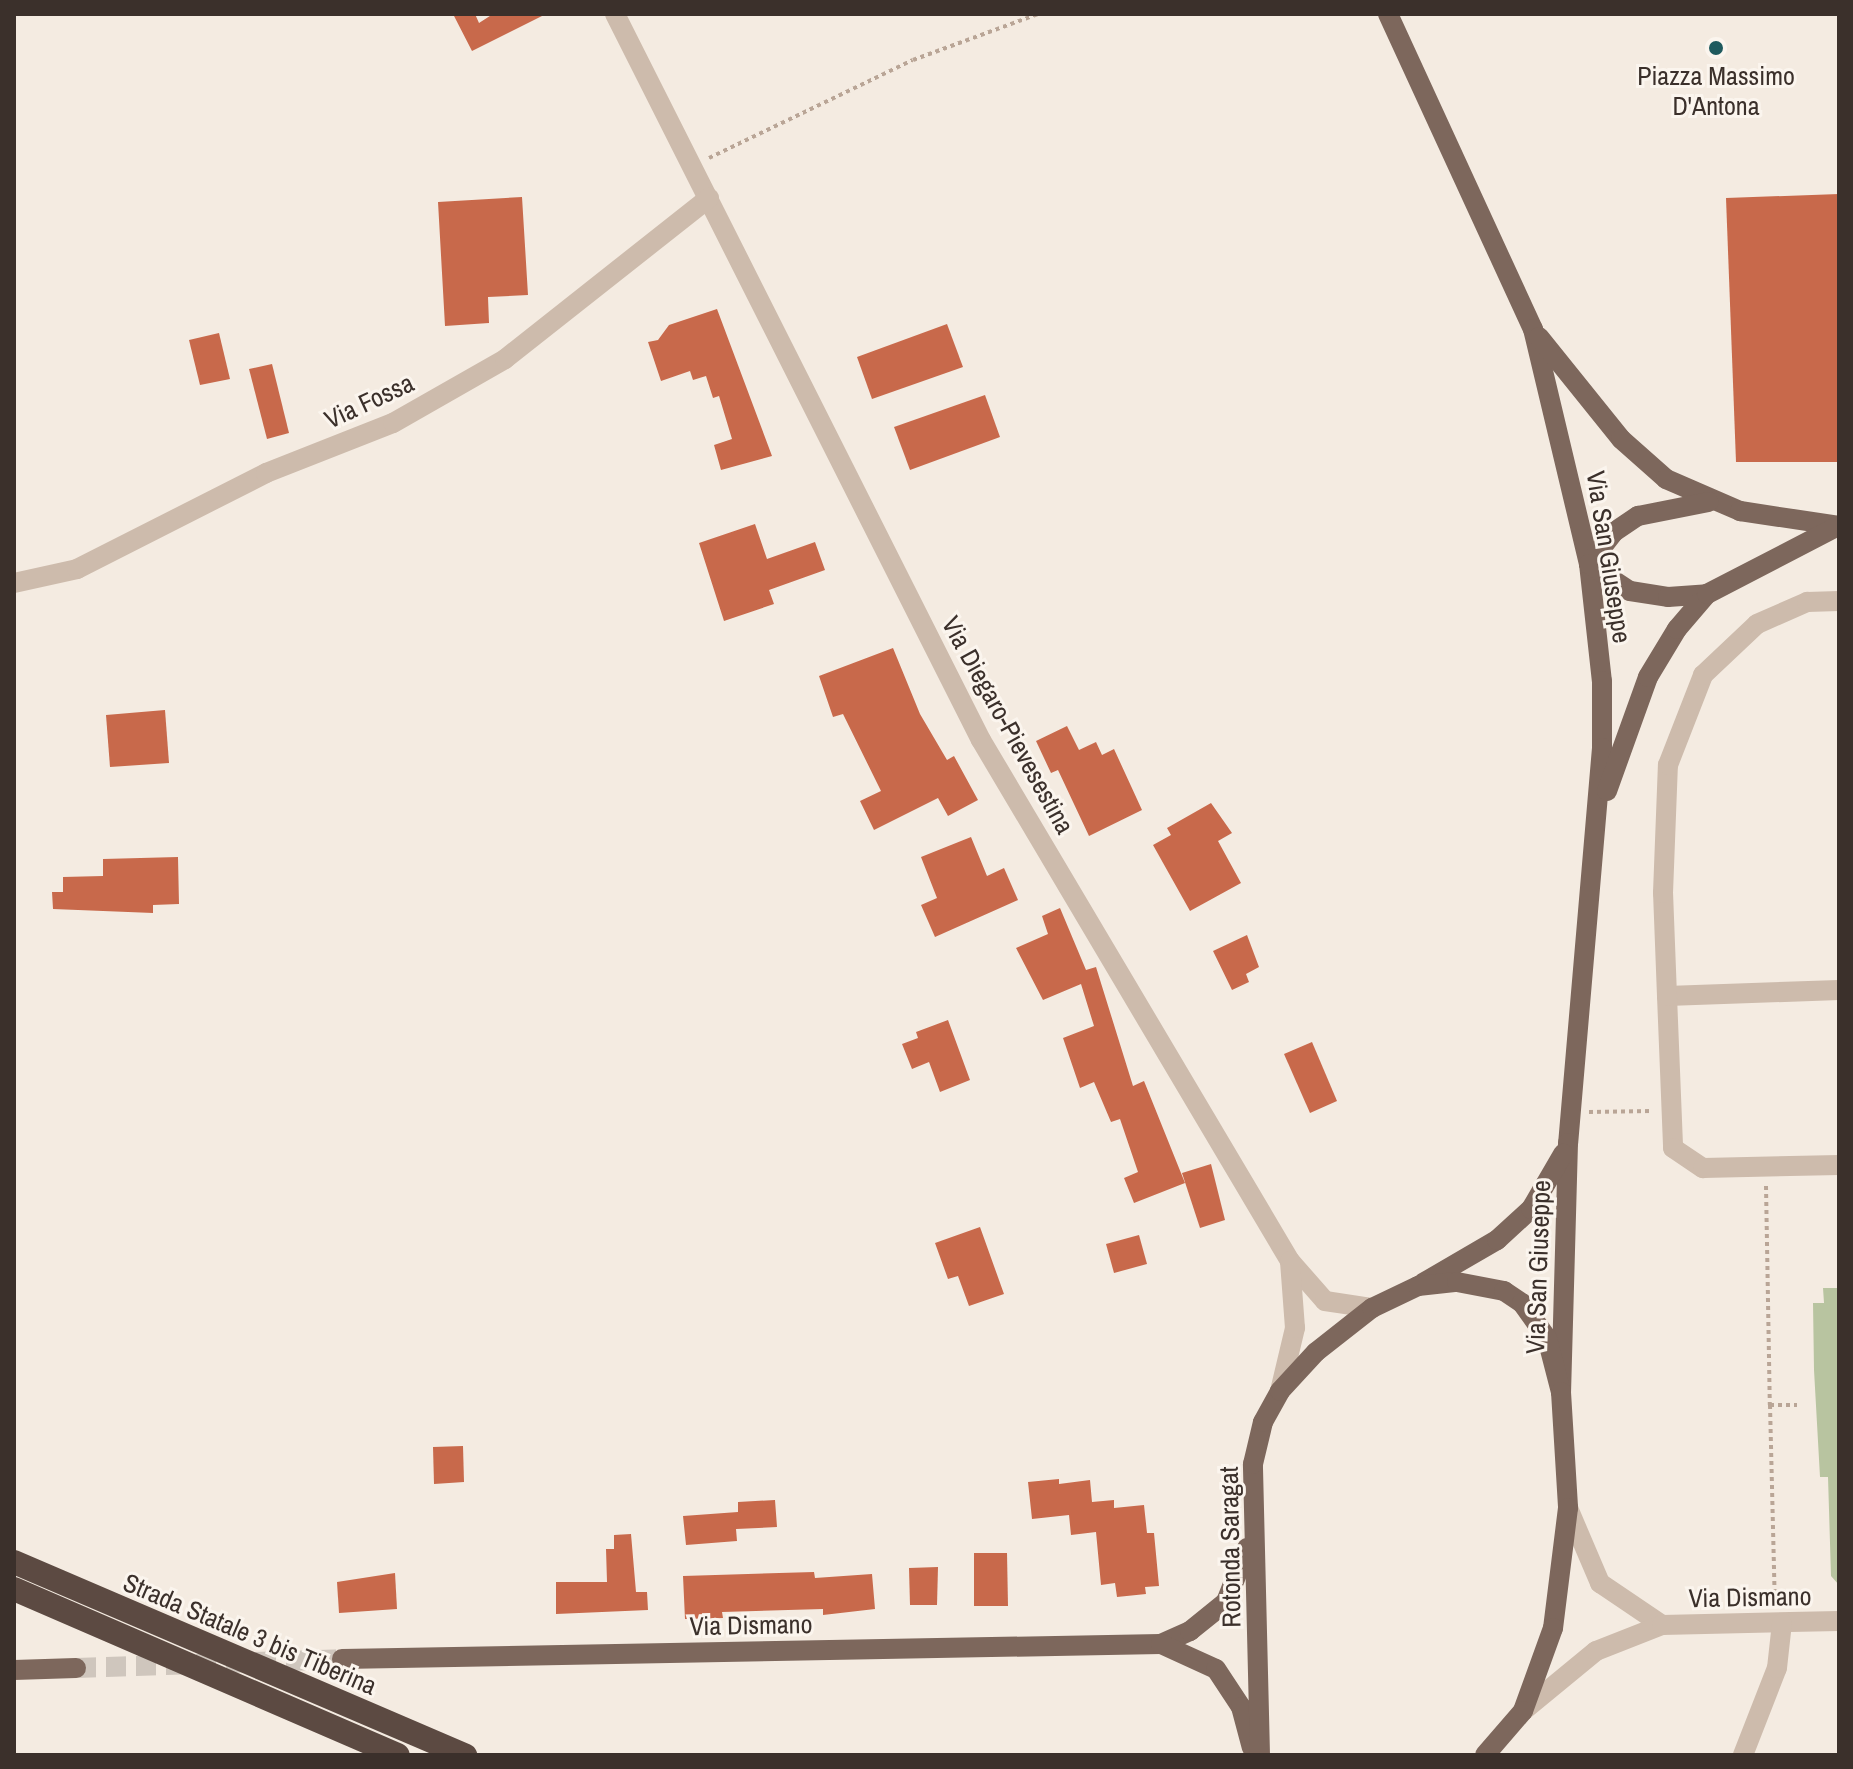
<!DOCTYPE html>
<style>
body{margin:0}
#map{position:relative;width:1853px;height:1769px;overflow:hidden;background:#f4ebe1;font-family:"Archivo Narrow",sans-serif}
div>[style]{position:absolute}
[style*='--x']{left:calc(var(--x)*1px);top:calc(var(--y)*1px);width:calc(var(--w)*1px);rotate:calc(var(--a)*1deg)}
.green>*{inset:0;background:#b8c4a0}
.building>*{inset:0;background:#c8694b}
.major-tunnel>*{height:20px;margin-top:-10px;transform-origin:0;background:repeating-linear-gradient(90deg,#cfc6bd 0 20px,transparent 0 30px)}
.path>*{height:4px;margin-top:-2px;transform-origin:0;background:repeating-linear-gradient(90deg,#b9a596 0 4px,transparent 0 8px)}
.minor>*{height:20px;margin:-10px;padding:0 10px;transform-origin:10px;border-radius:10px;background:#cdbbac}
.major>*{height:20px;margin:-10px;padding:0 10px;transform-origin:10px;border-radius:10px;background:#7d675c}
.highway>*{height:24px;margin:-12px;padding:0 12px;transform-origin:12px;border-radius:12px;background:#5c4a42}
.dots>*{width:22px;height:22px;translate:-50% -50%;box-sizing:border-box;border:4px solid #fbf5ee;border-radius:50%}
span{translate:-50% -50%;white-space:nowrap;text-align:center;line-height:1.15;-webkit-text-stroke:6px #fbf5ee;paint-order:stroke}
.poi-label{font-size:26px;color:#3b302b}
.street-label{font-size:26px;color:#3b302b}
.frame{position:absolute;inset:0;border:16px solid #3b302b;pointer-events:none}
</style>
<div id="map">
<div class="green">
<div style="clip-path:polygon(1823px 1288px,1839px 1288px,1839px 1585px,1831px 1576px,1828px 1477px,1820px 1477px,1814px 1370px,1813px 1303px,1824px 1303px)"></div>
</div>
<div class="building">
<div style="clip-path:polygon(453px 14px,475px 14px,479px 23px,493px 14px,546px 14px,472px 51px)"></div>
<div style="clip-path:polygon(1839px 194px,1839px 462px,1736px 462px,1726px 198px)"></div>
<div style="clip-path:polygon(522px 197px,528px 295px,488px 297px,489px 323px,445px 326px,438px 202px)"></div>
<div style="clip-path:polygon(717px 309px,772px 456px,721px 470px,714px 445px,732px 439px,719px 396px,713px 398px,706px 376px,693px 380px,690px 371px,661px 381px,648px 342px,658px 340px,669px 325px)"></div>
<div style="clip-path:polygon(947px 324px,963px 367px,872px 399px,857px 357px)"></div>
<div style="clip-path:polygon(219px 333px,230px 379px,200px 385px,189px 340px)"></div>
<div style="clip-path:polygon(272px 364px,289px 433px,267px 439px,249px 369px)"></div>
<div style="clip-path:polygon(985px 395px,1000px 437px,910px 470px,894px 427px)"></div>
<div style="clip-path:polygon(755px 524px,767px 559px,815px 542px,825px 570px,769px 590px,774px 604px,724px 621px,699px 543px)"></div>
<div style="clip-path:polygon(893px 648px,920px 714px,947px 760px,954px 756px,978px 800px,948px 816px,938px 798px,874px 830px,860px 801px,881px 791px,843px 714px,833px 717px,819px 676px)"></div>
<div style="clip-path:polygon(165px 710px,169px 763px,110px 767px,106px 715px)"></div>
<div style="clip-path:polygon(1067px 726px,1079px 750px,1096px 742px,1102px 755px,1114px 749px,1142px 810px,1089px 836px,1058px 770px,1051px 773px,1036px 741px)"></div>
<div style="clip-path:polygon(1211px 803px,1232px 833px,1218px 841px,1241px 883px,1190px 911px,1153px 845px,1171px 835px,1167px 828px)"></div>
<div style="clip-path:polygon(971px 837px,987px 876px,1004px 868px,1018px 900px,935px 937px,921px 905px,937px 898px,921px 857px)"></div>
<div style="clip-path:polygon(178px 857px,179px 904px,153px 905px,153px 913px,53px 909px,52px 892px,63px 892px,63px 877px,103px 876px,103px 859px)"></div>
<div style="clip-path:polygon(1060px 908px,1086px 970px,1096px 967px,1133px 1086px,1144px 1081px,1185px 1183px,1134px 1203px,1124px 1178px,1138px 1172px,1120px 1119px,1111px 1122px,1094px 1082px,1080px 1088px,1063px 1038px,1094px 1026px,1081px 984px,1043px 1000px,1016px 948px,1048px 934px,1042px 916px)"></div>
<div style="clip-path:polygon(1247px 935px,1259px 967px,1246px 974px,1249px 982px,1232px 990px,1213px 951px)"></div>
<div style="clip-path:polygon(948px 1020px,970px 1080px,940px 1092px,929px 1062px,912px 1069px,902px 1044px,918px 1038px,916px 1032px)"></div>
<div style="clip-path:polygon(1312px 1042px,1337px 1101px,1310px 1113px,1284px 1054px)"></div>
<div style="clip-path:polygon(1211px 1164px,1225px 1220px,1200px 1228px,1182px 1173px)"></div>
<div style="clip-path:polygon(980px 1227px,1004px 1294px,969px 1306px,958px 1276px,948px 1279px,935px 1243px)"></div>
<div style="clip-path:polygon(1139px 1235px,1147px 1264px,1114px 1273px,1106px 1244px)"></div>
<div style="clip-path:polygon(463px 1446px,464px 1482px,434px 1484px,433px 1447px)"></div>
<div style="clip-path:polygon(1059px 1479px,1059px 1484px,1090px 1480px,1092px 1502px,1114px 1500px,1114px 1508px,1144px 1505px,1147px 1533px,1154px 1533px,1159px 1586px,1145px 1587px,1146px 1594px,1117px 1597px,1115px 1583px,1101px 1585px,1096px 1532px,1071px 1535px,1069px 1515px,1032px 1519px,1028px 1482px)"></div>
<div style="clip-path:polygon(775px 1500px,777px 1527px,736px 1529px,737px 1541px,686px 1545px,683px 1516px,738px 1512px,738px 1502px)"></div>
<div style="clip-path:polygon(631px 1534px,636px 1592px,647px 1592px,648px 1610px,556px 1614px,556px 1582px,607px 1582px,606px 1549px,614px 1549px,614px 1535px)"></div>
<div style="clip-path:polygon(974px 1553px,1007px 1553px,1008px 1606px,974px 1606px)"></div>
<div style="clip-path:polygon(938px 1567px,937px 1605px,910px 1605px,909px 1568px)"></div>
<div style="clip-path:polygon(814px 1572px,815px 1578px,872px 1574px,875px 1609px,823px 1615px,823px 1609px,722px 1612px,723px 1618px,685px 1619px,683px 1576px)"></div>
<div style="clip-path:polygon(395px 1573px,397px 1609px,339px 1613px,337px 1582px)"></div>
</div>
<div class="major-tunnel">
<div style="--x:76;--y:1668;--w:266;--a:-1.9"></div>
</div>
<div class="path">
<div style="--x:709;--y:158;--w:226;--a:-25.7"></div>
<div style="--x:913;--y:60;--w:133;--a:-20.2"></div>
<div style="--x:1589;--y:1112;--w:63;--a:-0.9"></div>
<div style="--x:1766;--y:1186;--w:219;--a:89"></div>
<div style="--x:1770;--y:1405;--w:27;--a:0"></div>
<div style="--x:1770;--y:1405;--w:198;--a:88.6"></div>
</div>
<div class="minor">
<div style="--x:615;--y:14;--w:813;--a:63.25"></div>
<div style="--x:981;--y:740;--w:606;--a:59.33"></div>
<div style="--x:1290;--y:1261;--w:53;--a:48.8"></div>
<div style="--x:1325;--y:1301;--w:48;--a:8.5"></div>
<div style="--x:14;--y:583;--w:65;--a:-12.5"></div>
<div style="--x:77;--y:569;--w:212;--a:-26.9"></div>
<div style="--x:266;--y:473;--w:136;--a:-21.5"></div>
<div style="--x:393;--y:423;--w:129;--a:-29.7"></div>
<div style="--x:505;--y:359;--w:260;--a:-38.3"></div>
<div style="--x:1839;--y:990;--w:172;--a:178"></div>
<div style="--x:1667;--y:996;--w:152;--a:87.7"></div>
<div style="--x:1673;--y:1148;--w:36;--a:34"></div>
<div style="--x:1703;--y:1168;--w:136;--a:-1.3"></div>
<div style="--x:1667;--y:996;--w:103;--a:-92.2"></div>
<div style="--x:1663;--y:893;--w:128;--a:-87.8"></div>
<div style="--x:1668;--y:765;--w:97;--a:-68.7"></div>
<div style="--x:1703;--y:675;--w:74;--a:-43.4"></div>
<div style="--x:1757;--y:624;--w:55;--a:-23.7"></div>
<div style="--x:1807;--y:602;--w:32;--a:-2"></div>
<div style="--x:1280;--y:1391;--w:65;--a:-76.6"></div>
<div style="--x:1295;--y:1328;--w:67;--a:-94.3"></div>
<div style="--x:1568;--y:1508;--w:82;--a:66.9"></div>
<div style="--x:1600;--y:1583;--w:75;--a:34.1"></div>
<div style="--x:1523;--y:1711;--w:94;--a:-39.4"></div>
<div style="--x:1596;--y:1651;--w:71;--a:-21.5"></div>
<div style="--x:1662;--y:1625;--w:177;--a:-1.3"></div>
<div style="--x:1743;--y:1755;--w:93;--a:-68.7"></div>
<div style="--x:1777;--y:1668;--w:45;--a:-83.7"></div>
</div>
<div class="major">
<div style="--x:1388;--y:14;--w:347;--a:65.3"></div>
<div style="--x:1533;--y:329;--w:242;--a:76.6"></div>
<div style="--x:1589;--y:564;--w:118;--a:83.7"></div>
<div style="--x:1602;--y:681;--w:67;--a:90"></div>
<div style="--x:1602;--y:748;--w:396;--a:94.9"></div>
<div style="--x:1568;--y:1143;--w:249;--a:91.6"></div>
<div style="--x:1539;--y:337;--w:131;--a:51.2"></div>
<div style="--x:1621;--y:439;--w:60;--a:41.6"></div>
<div style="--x:1666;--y:479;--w:81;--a:23.4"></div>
<div style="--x:1740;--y:511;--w:100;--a:8.6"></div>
<div style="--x:1589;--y:564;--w:41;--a:-52"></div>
<div style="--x:1614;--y:532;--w:29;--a:-34"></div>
<div style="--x:1638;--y:516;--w:72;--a:-11.2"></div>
<div style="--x:1589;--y:564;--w:49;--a:33.4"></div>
<div style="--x:1630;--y:591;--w:38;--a:9"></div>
<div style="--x:1668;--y:597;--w:39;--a:-4"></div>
<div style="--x:1607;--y:791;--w:121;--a:-70.2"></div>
<div style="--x:1648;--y:677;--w:56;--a:-58.9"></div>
<div style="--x:1677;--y:629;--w:46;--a:-49.4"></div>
<div style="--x:1707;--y:594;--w:148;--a:-27.4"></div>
<div style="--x:1423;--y:1283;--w:86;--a:-30.2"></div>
<div style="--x:1497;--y:1240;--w:46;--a:-42.4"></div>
<div style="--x:1531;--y:1209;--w:64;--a:-59.8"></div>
<div style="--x:1161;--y:1644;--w:32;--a:-24"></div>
<div style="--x:1190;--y:1631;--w:46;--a:-38.9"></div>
<div style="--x:1226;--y:1602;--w:58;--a:-68.7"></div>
<div style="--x:342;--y:1659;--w:819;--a:-1.05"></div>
<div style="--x:1161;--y:1644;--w:60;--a:24.4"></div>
<div style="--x:1216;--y:1669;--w:45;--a:56.7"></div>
<div style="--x:1241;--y:1707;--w:42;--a:75"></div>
<div style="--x:14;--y:1670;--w:62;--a:-1.8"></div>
<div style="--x:1260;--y:1755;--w:291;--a:-91.4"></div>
<div style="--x:1253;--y:1464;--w:43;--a:-76.6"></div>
<div style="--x:1263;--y:1422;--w:35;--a:-61"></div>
<div style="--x:1280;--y:1391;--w:53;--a:-47.3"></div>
<div style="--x:1316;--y:1352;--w:71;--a:-38.2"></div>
<div style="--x:1372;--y:1308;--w:51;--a:-25.6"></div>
<div style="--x:1418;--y:1286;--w:39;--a:-6"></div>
<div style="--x:1457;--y:1282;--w:48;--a:10.8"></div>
<div style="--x:1504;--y:1291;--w:22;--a:34"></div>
<div style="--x:1522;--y:1303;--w:43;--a:54.5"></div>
<div style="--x:1547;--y:1338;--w:56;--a:75.5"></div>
<div style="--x:1561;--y:1392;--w:116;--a:86.5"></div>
<div style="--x:1568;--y:1508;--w:121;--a:97.1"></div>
<div style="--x:1553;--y:1628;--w:88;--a:109.9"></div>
<div style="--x:1523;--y:1711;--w:58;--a:130.8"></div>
</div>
<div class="highway">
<div style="--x:14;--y:1562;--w:491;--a:23.2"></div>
<div style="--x:14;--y:1589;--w:418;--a:23.4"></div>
</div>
<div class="dots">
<div style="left:1716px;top:48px;background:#1f5a5e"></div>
</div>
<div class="poi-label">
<span style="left:1716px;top:91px">Piazza Massimo<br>D'Antona</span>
</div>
<div class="street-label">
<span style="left:369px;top:401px;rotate:-25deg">Via Fossa</span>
<span style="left:1609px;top:557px;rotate:81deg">Via San Giuseppe</span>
<span style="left:1008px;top:725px;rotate:61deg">Via Diegaro-Pievesestina</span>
<span style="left:1538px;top:1267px;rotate:-88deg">Via San Giuseppe</span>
<span style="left:1230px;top:1547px;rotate:-91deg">Rotonda Saragat</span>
<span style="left:1750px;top:1597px;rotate:-1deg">Via Dismano</span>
<span style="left:751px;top:1625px;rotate:-1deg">Via Dismano</span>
<span style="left:250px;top:1634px;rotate:23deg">Strada Statale 3 bis Tiberina</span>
</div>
<div class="frame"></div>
</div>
